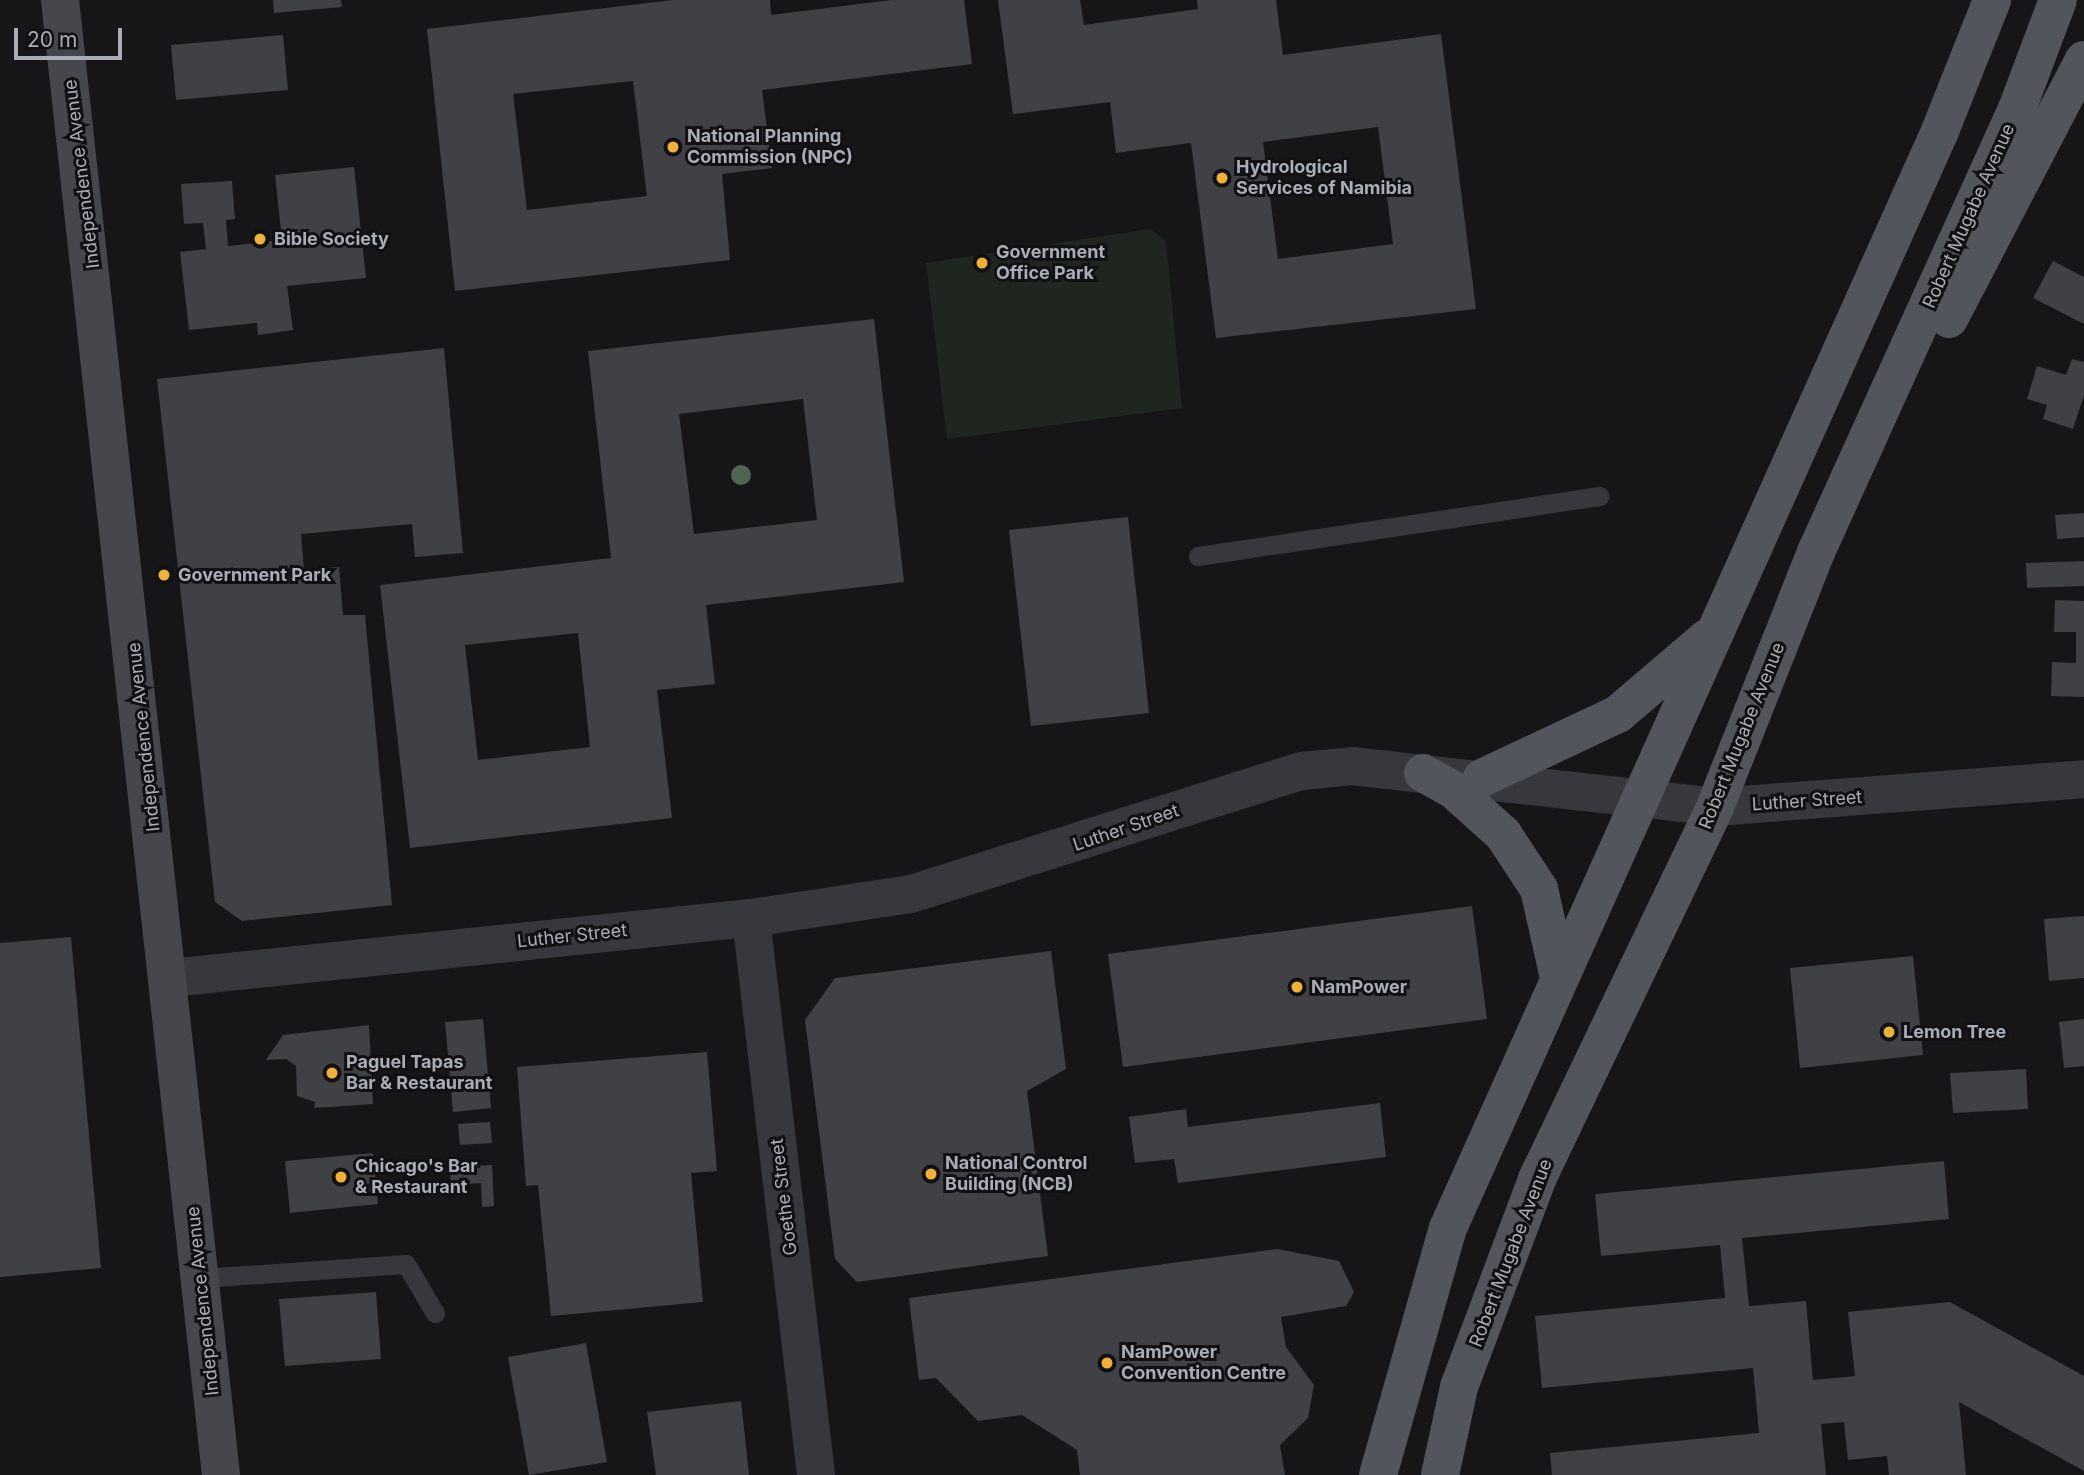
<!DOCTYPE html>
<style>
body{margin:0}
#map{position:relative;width:2084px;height:1475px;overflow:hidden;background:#161618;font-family:Inter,sans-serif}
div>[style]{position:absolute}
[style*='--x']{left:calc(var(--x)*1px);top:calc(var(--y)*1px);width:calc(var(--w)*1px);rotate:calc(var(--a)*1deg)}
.green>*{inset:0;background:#1e261f}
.building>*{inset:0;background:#404145}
.service>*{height:19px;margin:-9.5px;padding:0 9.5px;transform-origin:9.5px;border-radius:9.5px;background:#37383d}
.minor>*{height:38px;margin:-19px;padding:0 19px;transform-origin:19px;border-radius:19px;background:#37383d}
.secondary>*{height:38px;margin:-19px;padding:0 19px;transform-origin:19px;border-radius:19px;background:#45474d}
.primary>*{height:38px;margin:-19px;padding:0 19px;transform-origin:19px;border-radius:19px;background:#53555c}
.trees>*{width:20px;height:20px;margin:-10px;border-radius:50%;background:#506452}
.dots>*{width:19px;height:19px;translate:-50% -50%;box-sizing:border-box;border:4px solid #111113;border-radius:50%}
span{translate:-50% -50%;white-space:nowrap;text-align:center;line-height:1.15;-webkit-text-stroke:6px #111113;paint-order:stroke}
.poi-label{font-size:18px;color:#a8adb8;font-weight:700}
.left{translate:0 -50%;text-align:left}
.street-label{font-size:18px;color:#a8adb8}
.scale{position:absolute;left:14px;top:28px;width:108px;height:32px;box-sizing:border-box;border:4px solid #a8adb8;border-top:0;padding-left:9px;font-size:21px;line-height:24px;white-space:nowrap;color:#a8adb8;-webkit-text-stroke:5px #111113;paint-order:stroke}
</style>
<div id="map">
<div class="green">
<div style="clip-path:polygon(1150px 229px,1166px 241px,1182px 408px,947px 439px,926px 263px)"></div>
</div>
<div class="building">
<div style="clip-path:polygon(273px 0,341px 0,342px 7px,274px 13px)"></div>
<div style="clip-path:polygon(evenodd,673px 0,770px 0,771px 15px,891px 0,964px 0,972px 64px,762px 90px,772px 168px,722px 174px,730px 260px,455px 291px,427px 29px,673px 0,633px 81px,647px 196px,527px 210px,513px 94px,633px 81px)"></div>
<div style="clip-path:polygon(evenodd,998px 0,1080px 0,1084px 25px,1198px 9px,1197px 0,1276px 0,1283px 55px,1441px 34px,1476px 309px,1216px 338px,1191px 143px,1116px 153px,1110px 102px,1013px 114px,998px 0,1378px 127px,1393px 244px,1278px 259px,1263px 142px,1378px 127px)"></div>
<div style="clip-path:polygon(283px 35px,288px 90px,176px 100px,171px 45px)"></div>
<div style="clip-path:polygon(354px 167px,366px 278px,287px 286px,293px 330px,258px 335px,257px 323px,189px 330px,180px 252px,206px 249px,203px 223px,184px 224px,181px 184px,232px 181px,235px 219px,226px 220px,228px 246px,282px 240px,275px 175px)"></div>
<div style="clip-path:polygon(2053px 261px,2084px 277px,2084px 324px,2033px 298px)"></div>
<div style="clip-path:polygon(evenodd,874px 319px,904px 582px,706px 605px,715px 684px,657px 690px,672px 818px,410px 848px,380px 585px,611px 558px,588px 351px,874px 319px,803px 399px,817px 520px,694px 534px,679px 414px,803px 399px,874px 319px,578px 633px,590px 747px,478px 760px,465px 645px,578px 633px)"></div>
<div style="clip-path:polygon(444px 348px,463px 553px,415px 557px,412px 524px,301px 534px,304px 570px,339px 567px,343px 615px,365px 615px,392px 905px,242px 921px,215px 902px,157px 379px)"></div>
<div style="clip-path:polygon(2072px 359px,2084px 362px,2084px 395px,2073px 429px,2043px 419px,2047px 405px,2027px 399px,2037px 366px,2066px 375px)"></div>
<div style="clip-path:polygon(2084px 513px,2084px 537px,2057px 539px,2055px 515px)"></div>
<div style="clip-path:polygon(1128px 517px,1149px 713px,1031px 726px,1009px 530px)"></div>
<div style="clip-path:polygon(2084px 561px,2084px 586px,2027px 588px,2026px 563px)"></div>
<div style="clip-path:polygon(2055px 600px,2084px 601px,2084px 697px,2051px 696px,2052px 662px,2076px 663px,2076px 632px,2054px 632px)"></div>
<div style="clip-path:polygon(1472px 906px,1487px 1019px,1123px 1067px,1108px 954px)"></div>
<div style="clip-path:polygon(2084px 916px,2084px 978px,2049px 981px,2044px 919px)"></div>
<div style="clip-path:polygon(71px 937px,101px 1268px,0 1277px,0 943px)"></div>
<div style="clip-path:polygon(1051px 951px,1066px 1069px,1027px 1091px,1048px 1256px,857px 1282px,835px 1259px,805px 1020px,835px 978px)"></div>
<div style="clip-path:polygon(1913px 956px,1923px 1055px,1800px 1068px,1790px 968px)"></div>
<div style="clip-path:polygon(483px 1019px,491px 1108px,453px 1112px,445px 1022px)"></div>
<div style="clip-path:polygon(2084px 1019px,2084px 1066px,2064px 1068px,2059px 1022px)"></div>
<div style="clip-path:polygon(369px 1025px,373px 1104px,314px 1108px,315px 1102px,297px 1096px,296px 1066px,286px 1059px,266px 1060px,283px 1035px)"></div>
<div style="clip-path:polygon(707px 1052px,717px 1171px,691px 1173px,703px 1302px,551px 1316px,538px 1185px,526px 1186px,517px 1067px)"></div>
<div style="clip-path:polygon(2026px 1069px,2028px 1109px,1953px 1113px,1950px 1073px)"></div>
<div style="clip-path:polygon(1380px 1103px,1386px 1157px,1178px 1183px,1174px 1159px,1135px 1163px,1129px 1117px,1186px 1109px,1188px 1127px)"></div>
<div style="clip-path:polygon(490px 1122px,492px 1143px,460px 1145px,458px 1124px)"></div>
<div style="clip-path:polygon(373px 1153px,378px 1204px,290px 1213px,285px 1161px)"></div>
<div style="clip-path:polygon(1944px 1161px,1949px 1219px,1742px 1238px,1749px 1306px,1806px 1301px,1813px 1380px,1855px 1376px,1848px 1312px,1950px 1302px,2084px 1376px,2084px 1471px,1959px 1402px,1966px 1475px,1889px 1475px,1887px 1456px,1848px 1460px,1844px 1422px,1821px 1424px,1826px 1475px,1552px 1475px,1550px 1453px,1759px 1433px,1753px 1368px,1542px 1388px,1535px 1316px,1725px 1298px,1720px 1245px,1601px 1256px,1595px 1194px)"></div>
<div style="clip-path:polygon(492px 1165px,494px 1206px,482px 1207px,481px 1183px,451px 1185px,450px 1167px)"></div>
<div style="clip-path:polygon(1277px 1249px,1339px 1261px,1354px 1292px,1346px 1306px,1281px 1317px,1286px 1347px,1314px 1385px,1308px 1418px,1280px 1445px,1285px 1475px,1080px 1475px,1077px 1450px,1022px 1415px,978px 1421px,936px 1378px,919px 1380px,909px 1298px)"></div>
<div style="clip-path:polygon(376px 1292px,381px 1359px,285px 1366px,279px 1299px)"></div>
<div style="clip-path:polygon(586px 1343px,607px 1462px,529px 1475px,508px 1357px)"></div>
<div style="clip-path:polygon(741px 1401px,749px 1475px,656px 1475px,647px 1412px)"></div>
</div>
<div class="service">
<div style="--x:1198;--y:556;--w:406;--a:-8.5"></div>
<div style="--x:201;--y:1278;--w:205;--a:-3.9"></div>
<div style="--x:406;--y:1264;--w:57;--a:59.4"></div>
</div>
<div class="minor">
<div style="--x:751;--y:918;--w:561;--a:83.34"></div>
<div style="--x:170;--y:978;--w:584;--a:-5.9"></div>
<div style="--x:751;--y:918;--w:162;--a:-8.5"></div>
<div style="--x:911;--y:894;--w:410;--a:-17.5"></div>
<div style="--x:1302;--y:771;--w:50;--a:-5.7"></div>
<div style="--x:1352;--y:766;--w:365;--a:6.4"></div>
<div style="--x:1715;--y:807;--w:370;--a:-4.3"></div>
</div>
<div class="secondary">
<div style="--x:60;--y:0;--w:1484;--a:83.77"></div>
</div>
<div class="primary">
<div style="--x:1949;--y:319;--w:292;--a:-62.5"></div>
<div style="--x:1423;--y:773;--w:37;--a:29"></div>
<div style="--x:1455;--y:791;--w:64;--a:41.9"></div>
<div style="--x:1503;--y:834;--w:66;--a:56.8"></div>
<div style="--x:1539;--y:889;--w:91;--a:77.3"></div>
<div style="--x:1482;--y:778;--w:150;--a:-25.2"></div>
<div style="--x:1618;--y:714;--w:117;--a:-40.5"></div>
<div style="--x:1378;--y:1475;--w:257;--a:-74.2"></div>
<div style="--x:1448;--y:1228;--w:1202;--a:-65.84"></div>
<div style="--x:1940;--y:131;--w:141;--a:-68.3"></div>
<div style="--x:1440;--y:1475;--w:90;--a:-77.8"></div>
<div style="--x:1459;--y:1387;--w:222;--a:-69.4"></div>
<div style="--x:1537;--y:1179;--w:412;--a:-64.4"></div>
<div style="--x:1715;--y:807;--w:274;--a:-68.4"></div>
<div style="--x:1816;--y:552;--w:486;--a:-65.6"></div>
<div style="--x:2017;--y:109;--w:116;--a:-69.4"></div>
</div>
<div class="trees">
<div style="left:741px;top:475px"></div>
</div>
<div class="dots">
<div style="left:673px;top:147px;background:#f2b134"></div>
<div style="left:1222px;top:178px;background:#f2b134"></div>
<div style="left:260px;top:239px;background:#f2b134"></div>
<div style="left:982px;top:263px;background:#f2b134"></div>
<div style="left:164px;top:575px;background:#f2b134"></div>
<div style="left:1297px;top:987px;background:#f2b134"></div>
<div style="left:1889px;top:1032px;background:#f2b134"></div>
<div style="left:332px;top:1073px;background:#f2b134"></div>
<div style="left:931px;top:1174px;background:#f2b134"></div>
<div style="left:341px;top:1177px;background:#f2b134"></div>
<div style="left:1107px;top:1363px;background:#f2b134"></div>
</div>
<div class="poi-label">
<span class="left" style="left:687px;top:147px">National Planning<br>Commission (NPC)</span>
<span class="left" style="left:1236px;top:178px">Hydrological<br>Services of Namibia</span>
<span class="left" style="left:274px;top:239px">Bible Society</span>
<span class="left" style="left:996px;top:263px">Government<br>Office Park</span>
<span class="left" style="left:178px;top:575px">Government Park</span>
<span class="left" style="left:1311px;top:987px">NamPower</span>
<span class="left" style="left:1903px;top:1032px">Lemon Tree</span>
<span class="left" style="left:346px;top:1073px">Paguel Tapas<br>Bar &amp; Restaurant</span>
<span class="left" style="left:945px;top:1174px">National Control<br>Building (NCB)</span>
<span class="left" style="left:355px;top:1177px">Chicago's Bar<br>&amp; Restaurant</span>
<span class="left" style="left:1121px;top:1363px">NamPower<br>Convention Centre</span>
</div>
<div class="street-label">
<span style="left:82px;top:174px;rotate:-97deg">Independence Avenue</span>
<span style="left:1969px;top:216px;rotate:-66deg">Robert Mugabe Avenue</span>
<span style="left:1742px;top:736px;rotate:-68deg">Robert Mugabe Avenue</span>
<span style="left:144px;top:737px;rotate:-96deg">Independence Avenue</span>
<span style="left:1807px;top:801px;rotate:-4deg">Luther Street</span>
<span style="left:1126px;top:828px;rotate:-19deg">Luther Street</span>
<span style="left:572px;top:936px;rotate:-6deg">Luther Street</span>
<span style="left:784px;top:1197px;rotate:-97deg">Goethe Street</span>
<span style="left:1511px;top:1253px;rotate:-69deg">Robert Mugabe Avenue</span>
<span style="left:203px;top:1301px;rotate:-96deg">Independence Avenue</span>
</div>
<div class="scale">20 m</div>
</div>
